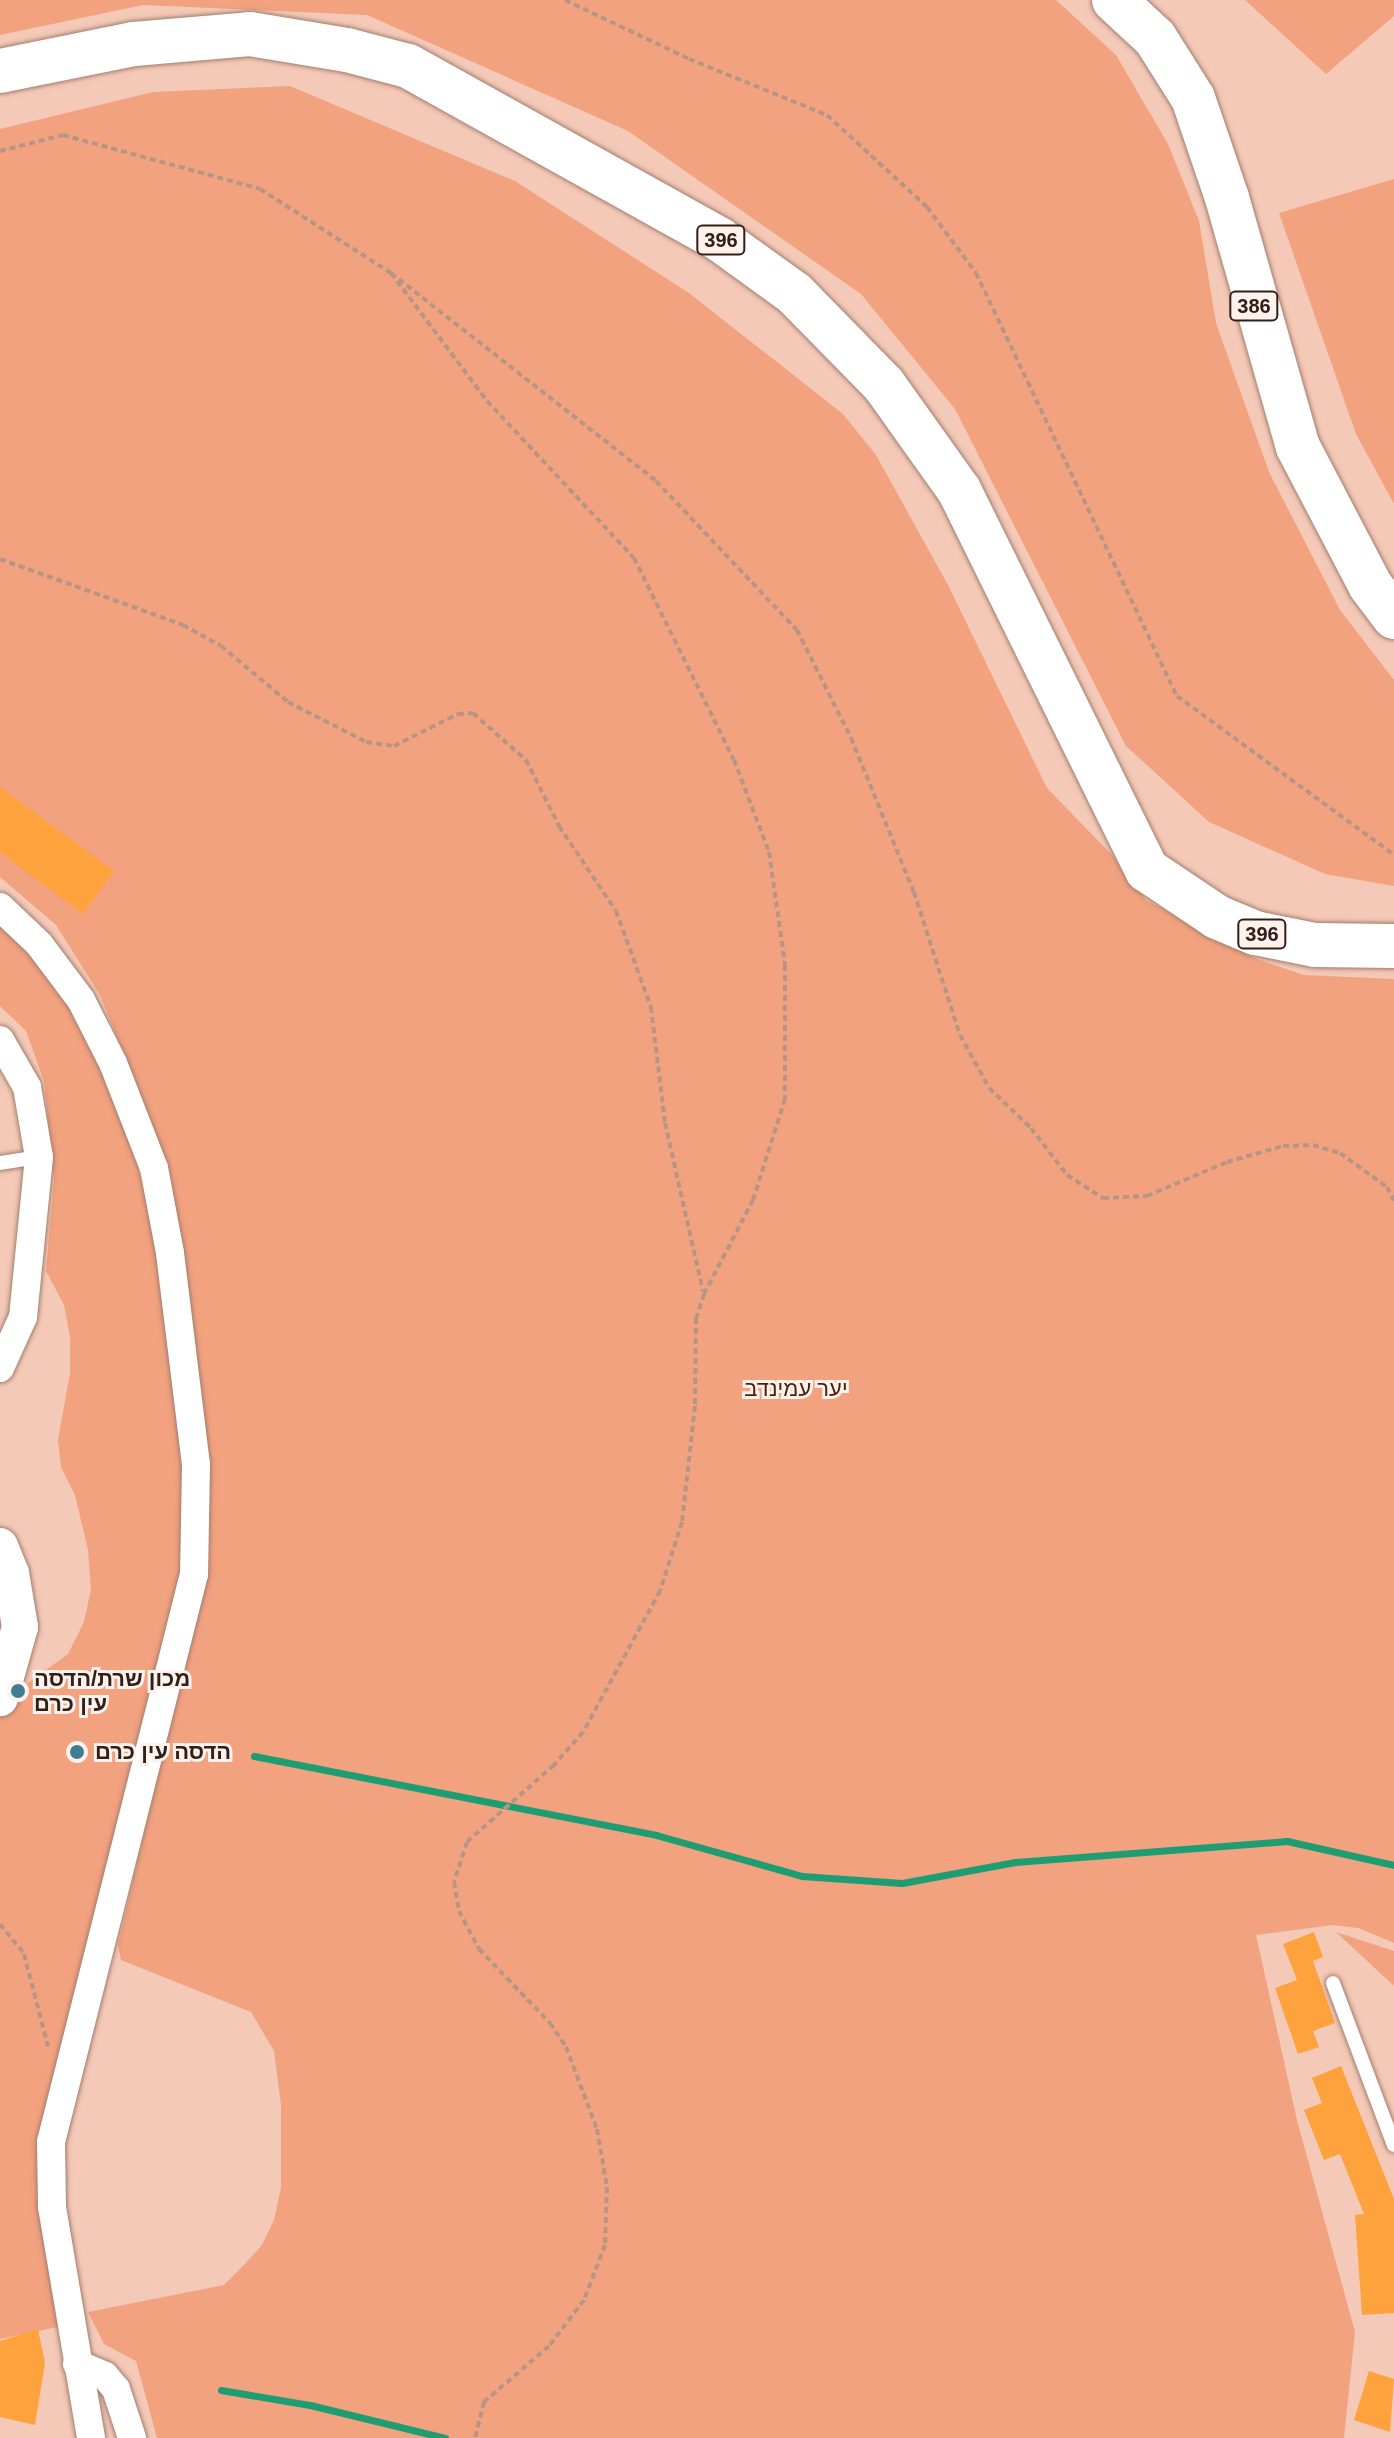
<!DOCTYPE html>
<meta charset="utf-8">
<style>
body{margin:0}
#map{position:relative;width:1394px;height:2438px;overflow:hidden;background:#f4c9b7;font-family:Helvetica,Heebo,sans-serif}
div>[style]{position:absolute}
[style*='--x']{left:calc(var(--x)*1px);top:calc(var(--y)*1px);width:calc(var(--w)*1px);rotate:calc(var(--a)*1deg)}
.green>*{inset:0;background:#f2a27f}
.stream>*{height:7px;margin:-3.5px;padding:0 3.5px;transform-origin:3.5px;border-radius:3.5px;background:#1e9d72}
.building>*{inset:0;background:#fea23d}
.path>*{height:4px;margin-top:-2px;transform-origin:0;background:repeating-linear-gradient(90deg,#b79586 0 6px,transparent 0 10px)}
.roads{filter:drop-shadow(0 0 2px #a47d6d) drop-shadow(0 0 2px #a47d6d)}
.service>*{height:14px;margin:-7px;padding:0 7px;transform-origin:7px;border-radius:7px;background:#fff}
.minor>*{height:28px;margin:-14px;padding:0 14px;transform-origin:14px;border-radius:14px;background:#fff}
.tertiary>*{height:36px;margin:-18px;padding:0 18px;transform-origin:18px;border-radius:18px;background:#fff}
.primary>*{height:44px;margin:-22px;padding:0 22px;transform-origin:22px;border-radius:22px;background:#fff}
.dots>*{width:22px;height:22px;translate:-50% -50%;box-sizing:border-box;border:4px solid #fff2ec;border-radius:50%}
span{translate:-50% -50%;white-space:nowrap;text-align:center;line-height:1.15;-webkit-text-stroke:6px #fff2ec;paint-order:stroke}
.shield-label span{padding:2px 6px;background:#fff2ec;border:2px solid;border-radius:6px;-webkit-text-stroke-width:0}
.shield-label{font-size:20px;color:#2f2019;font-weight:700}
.park-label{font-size:22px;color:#4c200a}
.poi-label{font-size:22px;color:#2f2019;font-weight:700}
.left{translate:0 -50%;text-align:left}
</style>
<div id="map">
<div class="green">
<div style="clip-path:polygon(0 0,1056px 0,1116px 55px,1168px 144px,1199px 221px,1216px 323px,1269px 472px,1340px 610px,1394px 680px,1394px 886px,1325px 874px,1209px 822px,1126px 746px,955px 409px,861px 294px,628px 131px,367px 15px,143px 5px,0 35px)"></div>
<div style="clip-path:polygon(1245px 0,1394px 0,1394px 16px,1326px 74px)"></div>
<div style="clip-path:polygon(290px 86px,515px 181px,689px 293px,843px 414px,876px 455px,948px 585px,1047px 788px,1112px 855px,1146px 900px,1254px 958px,1304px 975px,1394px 979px,1394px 1943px,1358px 1928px,1333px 1925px,1256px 1935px,1297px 2120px,1355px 2332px,1344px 2438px,157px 2438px,136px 2361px,104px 2344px,88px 2312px,224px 2285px,244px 2265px,262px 2245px,274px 2220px,281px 2188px,281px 2105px,274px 2051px,251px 2012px,121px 1960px,118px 1945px,192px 1627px,167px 1183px,151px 1120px,100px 995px,56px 925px,0 877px,0 129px,153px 92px)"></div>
<div style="clip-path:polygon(1394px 179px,1394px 504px,1356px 434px,1279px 213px)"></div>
<div style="clip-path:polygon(0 916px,81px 1012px,134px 1150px,154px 1238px,187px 1462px,188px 1577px,61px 2072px,40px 2128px,40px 2166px,62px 2326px,0 2339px,0 1716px,10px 1696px,68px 1654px,84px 1622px,91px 1589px,88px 1550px,75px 1495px,61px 1467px,58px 1440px,70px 1373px,70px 1337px,64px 1305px,46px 1271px,54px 1180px,44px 1081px,26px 1031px,0 1006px)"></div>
<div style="clip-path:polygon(1336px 1932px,1394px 1951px,1394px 1986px)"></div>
</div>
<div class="stream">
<div style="--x:254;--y:1756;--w:410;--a:11.1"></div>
<div style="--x:656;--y:1835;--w:152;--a:15.7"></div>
<div style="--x:802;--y:1876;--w:100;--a:4"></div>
<div style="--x:902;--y:1883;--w:115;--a:-10.5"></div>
<div style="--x:1015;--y:1862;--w:273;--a:-4.4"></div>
<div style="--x:1287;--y:1841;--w:110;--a:12.6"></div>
<div style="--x:221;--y:2390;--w:90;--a:9.6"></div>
<div style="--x:310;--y:2405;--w:139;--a:13.7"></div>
</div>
<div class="building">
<div style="clip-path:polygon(0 787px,114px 871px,83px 914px,0 852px)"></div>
<div style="clip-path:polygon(1314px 1932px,1323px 1957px,1313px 1961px,1335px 2023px,1313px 2031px,1319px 2047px,1298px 2054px,1275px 1988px,1297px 1980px,1283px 1944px)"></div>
<div style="clip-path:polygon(1341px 2066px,1394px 2199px,1394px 2313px,1362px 2315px,1355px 2215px,1364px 2214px,1340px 2154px,1324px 2160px,1304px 2110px,1322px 2103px,1312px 2078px)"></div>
<div style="clip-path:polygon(38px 2329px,45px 2363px,35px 2425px,0 2417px,0 2341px)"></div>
<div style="clip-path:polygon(1369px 2371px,1394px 2379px,1390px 2432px,1354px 2420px)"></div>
</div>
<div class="path">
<div style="--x:565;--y:0;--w:137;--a:25.4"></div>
<div style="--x:689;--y:59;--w:149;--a:22.1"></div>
<div style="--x:827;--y:115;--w:136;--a:42.6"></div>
<div style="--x:927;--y:207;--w:82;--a:53.4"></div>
<div style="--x:976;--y:273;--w:468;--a:64.6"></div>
<div style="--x:1177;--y:696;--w:269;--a:36.2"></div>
<div style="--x:0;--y:151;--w:65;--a:-14.3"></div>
<div style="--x:63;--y:135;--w:204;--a:15.3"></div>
<div style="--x:260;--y:189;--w:156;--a:32.7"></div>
<div style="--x:391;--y:273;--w:337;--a:38.1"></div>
<div style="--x:656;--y:481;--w:205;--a:46.6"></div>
<div style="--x:797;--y:630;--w:121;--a:63.4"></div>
<div style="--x:851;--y:738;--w:166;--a:67.8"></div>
<div style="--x:914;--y:892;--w:150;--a:72.2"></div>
<div style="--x:960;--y:1035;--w:60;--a:61.3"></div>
<div style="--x:989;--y:1088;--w:58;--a:43.6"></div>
<div style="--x:1031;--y:1128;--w:59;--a:52.5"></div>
<div style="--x:1067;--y:1175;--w:43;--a:32.6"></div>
<div style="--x:1103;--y:1198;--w:44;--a:-2.6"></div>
<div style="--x:1147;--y:1196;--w:87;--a:-23"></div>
<div style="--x:1227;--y:1162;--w:58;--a:-15.9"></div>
<div style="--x:1283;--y:1146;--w:30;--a:-2"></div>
<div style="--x:1313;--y:1145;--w:28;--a:17"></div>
<div style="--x:1340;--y:1153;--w:58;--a:35.9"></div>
<div style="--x:1387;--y:1187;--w:15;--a:62"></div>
<div style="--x:391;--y:273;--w:160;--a:53.1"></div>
<div style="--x:487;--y:401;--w:215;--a:46.9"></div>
<div style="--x:634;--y:558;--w:225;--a:63.7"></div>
<div style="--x:734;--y:760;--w:98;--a:69.2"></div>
<div style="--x:769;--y:852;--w:114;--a:81.9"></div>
<div style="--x:785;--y:965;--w:134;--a:90"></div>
<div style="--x:785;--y:1099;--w:106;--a:107.6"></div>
<div style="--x:753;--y:1200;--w:106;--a:117.5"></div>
<div style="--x:704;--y:1294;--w:25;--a:108"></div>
<div style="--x:696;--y:1318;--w:88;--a:90.7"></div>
<div style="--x:695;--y:1406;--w:117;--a:96.4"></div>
<div style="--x:682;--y:1522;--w:72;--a:107.7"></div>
<div style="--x:660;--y:1591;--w:161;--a:118.6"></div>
<div style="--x:583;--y:1732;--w:44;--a:131.3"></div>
<div style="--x:554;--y:1765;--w:116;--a:138.5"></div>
<div style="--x:467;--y:1842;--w:42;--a:108"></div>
<div style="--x:454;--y:1882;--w:29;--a:80"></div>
<div style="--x:459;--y:1911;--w:43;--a:62.2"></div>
<div style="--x:479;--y:1949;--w:103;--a:46.2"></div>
<div style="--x:550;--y:2023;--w:29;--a:56"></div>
<div style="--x:566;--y:2047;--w:88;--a:69.3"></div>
<div style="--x:597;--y:2129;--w:59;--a:80.2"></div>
<div style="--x:607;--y:2187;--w:58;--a:92"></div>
<div style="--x:605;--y:2245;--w:59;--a:110.9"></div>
<div style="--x:584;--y:2300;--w:58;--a:127.3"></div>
<div style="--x:549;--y:2346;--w:86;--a:139.3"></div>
<div style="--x:484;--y:2402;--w:37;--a:104"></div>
<div style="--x:0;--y:559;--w:195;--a:19.8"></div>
<div style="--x:183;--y:625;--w:43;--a:28.9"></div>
<div style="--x:221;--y:646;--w:87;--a:39.9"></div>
<div style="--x:288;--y:702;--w:88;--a:27.1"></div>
<div style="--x:366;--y:742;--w:28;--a:8"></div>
<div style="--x:394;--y:746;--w:72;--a:-26.6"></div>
<div style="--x:458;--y:714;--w:15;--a:-4"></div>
<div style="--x:473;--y:713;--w:71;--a:41.6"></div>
<div style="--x:526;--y:760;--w:74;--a:63.4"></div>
<div style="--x:559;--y:826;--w:102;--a:56.2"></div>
<div style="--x:616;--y:911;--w:102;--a:70"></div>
<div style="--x:651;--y:1007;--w:117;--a:83.1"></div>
<div style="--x:665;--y:1123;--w:172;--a:77.3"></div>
<div style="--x:0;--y:1924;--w:38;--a:51"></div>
<div style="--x:24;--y:1954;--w:95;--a:75.4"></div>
</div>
<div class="roads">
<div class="service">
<div style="--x:0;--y:1163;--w:39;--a:-9"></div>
<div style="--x:1333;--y:1983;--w:173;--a:69.4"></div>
</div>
<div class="minor">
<div style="--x:0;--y:907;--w:54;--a:43.5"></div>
<div style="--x:39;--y:944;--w:70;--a:53.1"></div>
<div style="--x:81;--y:1000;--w:71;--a:63.1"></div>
<div style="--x:113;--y:1063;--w:113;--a:68.7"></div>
<div style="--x:154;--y:1168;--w:86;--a:79.3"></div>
<div style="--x:170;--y:1253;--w:213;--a:83"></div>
<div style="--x:196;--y:1464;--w:110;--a:91"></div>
<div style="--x:194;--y:1574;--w:586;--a:104.13"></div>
<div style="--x:51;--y:2142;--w:65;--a:89.1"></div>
<div style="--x:52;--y:2207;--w:234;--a:80.4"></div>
<div style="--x:0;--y:1040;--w:54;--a:60.1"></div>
<div style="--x:27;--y:1087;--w:71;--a:80.3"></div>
<div style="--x:39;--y:1157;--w:161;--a:95.7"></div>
<div style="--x:23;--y:1317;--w:56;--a:114.3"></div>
<div style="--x:77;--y:2364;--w:30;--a:23"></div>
<div style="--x:105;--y:2376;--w:17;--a:50"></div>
<div style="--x:116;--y:2389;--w:52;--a:71.9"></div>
</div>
<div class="tertiary">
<div style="--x:0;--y:1546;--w:29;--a:68"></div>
<div style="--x:11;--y:1573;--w:55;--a:80.5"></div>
<div style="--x:20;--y:1627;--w:74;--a:105.7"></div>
</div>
<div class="primary">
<div style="--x:1114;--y:0;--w:56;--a:42.8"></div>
<div style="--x:1155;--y:38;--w:71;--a:57.7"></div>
<div style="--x:1193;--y:98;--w:106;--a:71.2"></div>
<div style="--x:1227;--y:198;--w:259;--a:74.1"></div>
<div style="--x:1298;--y:447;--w:156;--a:62.4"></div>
<div style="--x:1370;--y:585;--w:40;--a:53"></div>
<div style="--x:0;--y:71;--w:137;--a:-11.4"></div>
<div style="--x:134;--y:44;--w:116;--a:-4.9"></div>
<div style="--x:250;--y:34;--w:98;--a:9.4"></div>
<div style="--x:347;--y:50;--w:63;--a:14.7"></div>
<div style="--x:408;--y:66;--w:356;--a:29.1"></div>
<div style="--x:719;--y:239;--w:92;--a:35.8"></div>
<div style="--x:794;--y:293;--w:129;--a:45.6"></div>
<div style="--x:884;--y:385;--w:129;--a:54.5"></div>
<div style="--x:959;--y:490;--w:424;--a:63.7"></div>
<div style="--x:1147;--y:870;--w:84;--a:33.9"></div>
<div style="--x:1217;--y:917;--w:41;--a:22.8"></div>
<div style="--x:1255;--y:933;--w:61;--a:11.3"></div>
<div style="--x:1315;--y:945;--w:79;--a:0.7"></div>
</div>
</div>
<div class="dots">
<div style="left:18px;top:1691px;background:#3f7d93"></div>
<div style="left:77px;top:1752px;background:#3f7d93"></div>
</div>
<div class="shield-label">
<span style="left:721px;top:240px">396</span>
<span style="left:1254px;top:306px">386</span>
<span style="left:1262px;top:934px">396</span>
</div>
<div class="park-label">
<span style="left:796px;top:1389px">יער עמינדב</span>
</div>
<div class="poi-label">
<span class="left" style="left:34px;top:1691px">מכון שרת/הדסה<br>עין כרם</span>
<span class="left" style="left:95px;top:1752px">הדסה עין כרם</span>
</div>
</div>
